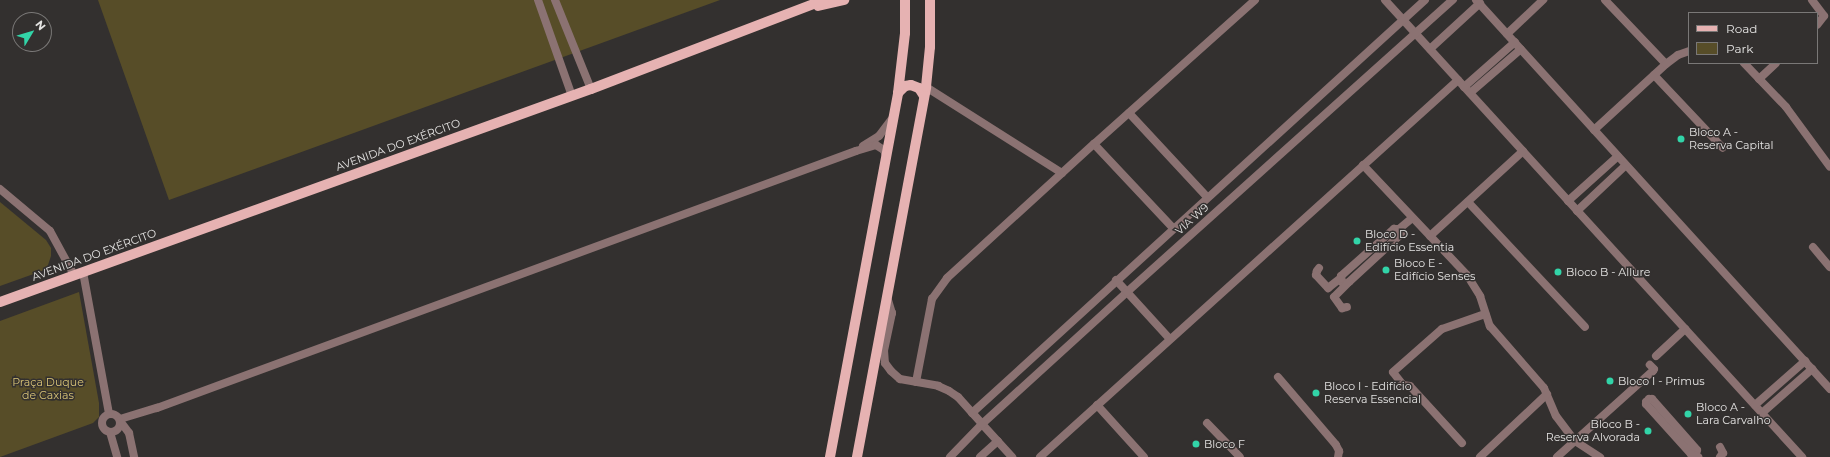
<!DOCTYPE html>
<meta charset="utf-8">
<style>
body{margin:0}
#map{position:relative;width:1830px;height:457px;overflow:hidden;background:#33302f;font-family:Montserrat,sans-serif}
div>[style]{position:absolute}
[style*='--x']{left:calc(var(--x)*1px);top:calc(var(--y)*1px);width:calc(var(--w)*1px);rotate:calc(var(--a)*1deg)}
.green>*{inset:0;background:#574d28}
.minor>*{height:8px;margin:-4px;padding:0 4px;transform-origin:4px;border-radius:4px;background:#8b7272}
.minor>.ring{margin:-4px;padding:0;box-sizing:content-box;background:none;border:8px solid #8b7272;border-radius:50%}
.tertiary>*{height:8px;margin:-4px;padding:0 4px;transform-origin:4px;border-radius:4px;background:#8b7272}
.primary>*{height:10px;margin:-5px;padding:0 5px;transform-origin:5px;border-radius:5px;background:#e6b2b2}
.dots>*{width:11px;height:11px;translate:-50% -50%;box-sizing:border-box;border:2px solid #33302f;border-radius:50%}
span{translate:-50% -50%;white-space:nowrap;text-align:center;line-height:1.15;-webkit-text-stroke:3px #33302f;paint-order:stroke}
.poi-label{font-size:11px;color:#e5e4e3}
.left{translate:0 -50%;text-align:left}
.right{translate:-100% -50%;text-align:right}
.street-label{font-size:11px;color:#e5e4e3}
.park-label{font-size:11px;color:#d9c476}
.legend{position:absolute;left:1688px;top:12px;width:130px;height:52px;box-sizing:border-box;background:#33302f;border:1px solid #7a7877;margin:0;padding:5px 7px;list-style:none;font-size:12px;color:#e5e4e3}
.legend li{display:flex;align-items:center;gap:8px;height:20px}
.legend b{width:20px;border:1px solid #7a7877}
.north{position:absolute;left:12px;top:12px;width:40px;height:40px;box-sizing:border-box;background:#33302f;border:1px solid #7a7877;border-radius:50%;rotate:52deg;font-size:11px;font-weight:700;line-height:16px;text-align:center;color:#e5e4e3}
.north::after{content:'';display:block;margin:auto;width:14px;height:18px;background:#32d4a8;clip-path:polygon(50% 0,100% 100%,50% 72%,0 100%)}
</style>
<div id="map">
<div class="green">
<div style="clip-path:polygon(98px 0,720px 0,169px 200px)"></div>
<div style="clip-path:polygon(0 202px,46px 240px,51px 248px,51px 256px,48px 265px,42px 271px,0 286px)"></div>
<div style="clip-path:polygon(79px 292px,99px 403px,99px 417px,93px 423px,0 457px,0 321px)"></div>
</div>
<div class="minor">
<div style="--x:538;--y:0;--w:102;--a:70.5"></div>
<div style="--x:555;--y:0;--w:96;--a:68"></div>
<div style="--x:1385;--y:0;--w:619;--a:47.62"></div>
<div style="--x:1476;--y:0;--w:526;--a:47.7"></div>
<div style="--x:1605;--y:0;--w:88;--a:46.4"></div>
<div style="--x:1812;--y:0;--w:20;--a:53"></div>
<div style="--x:1824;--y:16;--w:11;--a:128"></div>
<div style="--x:1507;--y:34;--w:50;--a:-43.4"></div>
<div style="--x:1430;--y:49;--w:68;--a:-42.6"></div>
<div style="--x:1744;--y:63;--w:61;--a:46.3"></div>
<div style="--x:1786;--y:107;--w:74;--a:53.7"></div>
<div style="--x:1654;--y:75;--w:100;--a:46.6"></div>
<div style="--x:1759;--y:79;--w:23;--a:-43"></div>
<div style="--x:926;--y:87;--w:161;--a:32.3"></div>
<div style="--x:1464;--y:87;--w:68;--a:-41.4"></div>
<div style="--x:1470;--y:93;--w:67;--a:-40.8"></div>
<div style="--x:1129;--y:113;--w:115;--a:47.1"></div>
<div style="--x:1594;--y:130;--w:98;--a:-42.5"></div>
<div style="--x:1666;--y:64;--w:15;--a:-37"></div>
<div style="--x:1678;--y:55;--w:12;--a:-20"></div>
<div style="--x:1094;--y:144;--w:115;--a:46.8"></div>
<div style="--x:863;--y:146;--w:19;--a:-32"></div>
<div style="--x:879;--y:136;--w:21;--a:-53"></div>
<div style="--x:1363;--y:165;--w:151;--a:46.6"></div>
<div style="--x:1467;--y:275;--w:25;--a:58"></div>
<div style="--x:1480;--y:296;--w:32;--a:72"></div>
<div style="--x:1490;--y:326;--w:82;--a:48.9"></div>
<div style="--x:1544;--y:388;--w:30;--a:67"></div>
<div style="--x:1556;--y:416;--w:31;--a:53"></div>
<div style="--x:1575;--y:441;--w:30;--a:33"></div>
<div style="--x:1568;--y:201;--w:67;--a:-42"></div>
<div style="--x:1468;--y:202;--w:171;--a:46.9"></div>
<div style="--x:1577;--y:211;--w:67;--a:-43.2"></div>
<div style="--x:1399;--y:229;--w:4;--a:63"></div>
<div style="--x:1401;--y:233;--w:4;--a:124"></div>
<div style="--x:1399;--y:236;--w:68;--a:137.4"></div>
<div style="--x:1349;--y:282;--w:4;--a:153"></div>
<div style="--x:1345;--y:284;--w:4;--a:-146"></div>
<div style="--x:1342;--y:282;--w:6;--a:-99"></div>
<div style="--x:1341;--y:276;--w:71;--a:-41.6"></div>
<div style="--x:1394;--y:229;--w:5;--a:0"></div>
<div style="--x:1399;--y:229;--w:17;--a:-40"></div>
<div style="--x:1430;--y:236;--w:126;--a:-42.4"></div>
<div style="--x:1813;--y:247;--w:26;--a:50"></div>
<div style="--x:1319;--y:268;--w:4;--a:124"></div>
<div style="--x:1317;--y:271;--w:4;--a:104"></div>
<div style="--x:1316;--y:275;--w:18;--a:47"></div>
<div style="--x:1328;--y:288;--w:16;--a:-38"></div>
<div style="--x:83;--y:272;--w:144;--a:79.6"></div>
<div style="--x:1116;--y:280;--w:79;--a:47.6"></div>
<div style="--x:1347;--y:284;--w:18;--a:135"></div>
<div style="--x:1334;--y:297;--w:14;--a:54"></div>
<div style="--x:1342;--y:308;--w:5;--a:-11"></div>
<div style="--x:1656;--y:356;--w:40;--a:-43"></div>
<div style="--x:1278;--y:377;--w:89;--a:49.5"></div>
<div style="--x:1336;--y:445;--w:7;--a:63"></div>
<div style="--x:1339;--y:451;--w:6;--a:99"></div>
<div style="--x:916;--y:382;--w:85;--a:-79.1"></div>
<div style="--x:932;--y:299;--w:26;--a:-54"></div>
<div style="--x:947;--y:278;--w:199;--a:-42.4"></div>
<div style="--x:1094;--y:144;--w:216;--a:-41.8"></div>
<div style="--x:1097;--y:405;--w:70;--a:47.9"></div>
<div style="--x:1755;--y:405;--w:67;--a:-41.3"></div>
<div style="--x:1762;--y:413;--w:67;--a:-41.3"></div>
<div class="ring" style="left:102px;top:414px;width:10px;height:10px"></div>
<div style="--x:120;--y:419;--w:39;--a:-17"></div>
<div style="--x:157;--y:408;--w:745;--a:-20.19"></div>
<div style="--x:856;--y:151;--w:21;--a:-17"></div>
<div style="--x:876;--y:145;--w:9;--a:32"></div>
<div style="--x:884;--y:150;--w:6;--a:72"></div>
<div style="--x:120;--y:421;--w:15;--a:53"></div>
<div style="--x:129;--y:433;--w:25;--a:78"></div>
<div style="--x:1207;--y:423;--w:47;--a:45.9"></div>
<div style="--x:982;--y:424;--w:45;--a:47.7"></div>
<div style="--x:110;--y:432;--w:26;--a:74"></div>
<div style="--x:1462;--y:443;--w:77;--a:-132.4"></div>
<div style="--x:1410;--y:386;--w:7;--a:-172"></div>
<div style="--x:1403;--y:385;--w:16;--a:-128"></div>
<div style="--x:1393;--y:372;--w:65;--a:-41.3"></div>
<div style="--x:1442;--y:329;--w:46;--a:-19.2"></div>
<div style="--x:1720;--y:447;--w:7;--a:63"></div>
<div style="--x:1723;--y:453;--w:5;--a:127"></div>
<div style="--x:1696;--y:455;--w:5;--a:-79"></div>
<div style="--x:1697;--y:450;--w:68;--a:-131.4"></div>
<div style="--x:1652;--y:399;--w:3;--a:180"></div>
<div style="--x:1649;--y:399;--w:4;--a:135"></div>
<div style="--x:1646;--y:402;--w:2;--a:90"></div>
<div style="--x:1646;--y:404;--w:67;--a:48"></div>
<div style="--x:1691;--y:454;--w:8;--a:23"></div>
<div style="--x:980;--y:457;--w:24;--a:-42"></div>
<div style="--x:1040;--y:457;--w:563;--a:-42.05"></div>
<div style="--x:1480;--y:457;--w:92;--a:-43.2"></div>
<div style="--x:1557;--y:457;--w:129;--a:-41.9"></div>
<div style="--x:1653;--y:371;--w:2;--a:-63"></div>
<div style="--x:1654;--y:369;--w:6;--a:-135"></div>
</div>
<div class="tertiary">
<div style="--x:0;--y:189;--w:65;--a:40"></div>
<div style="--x:50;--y:231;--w:50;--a:61.4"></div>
<div style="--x:887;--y:297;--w:17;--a:73"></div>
<div style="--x:892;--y:313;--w:38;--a:102"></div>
<div style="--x:884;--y:350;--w:13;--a:86"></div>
<div style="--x:885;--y:363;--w:10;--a:53"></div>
<div style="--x:891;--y:371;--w:12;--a:42"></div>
<div style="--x:900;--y:379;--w:39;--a:10"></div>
<div style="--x:938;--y:386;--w:12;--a:24"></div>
<div style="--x:949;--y:391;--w:11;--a:34"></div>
<div style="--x:958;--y:397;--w:36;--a:48"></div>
<div style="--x:972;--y:413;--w:613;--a:-42.36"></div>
<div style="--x:950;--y:457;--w:46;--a:-45.9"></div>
<div style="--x:982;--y:424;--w:196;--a:-42.3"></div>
<div style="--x:1127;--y:292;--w:438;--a:-41.9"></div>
</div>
<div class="primary">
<div style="--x:818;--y:6;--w:27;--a:-13"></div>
<div style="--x:898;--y:93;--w:10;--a:-45"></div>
<div style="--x:905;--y:86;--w:6;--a:-9"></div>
<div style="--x:911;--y:85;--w:9;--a:21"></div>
<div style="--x:919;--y:88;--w:9;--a:58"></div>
<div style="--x:0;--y:302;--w:628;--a:-19.82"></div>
<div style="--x:591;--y:89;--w:249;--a:-20.9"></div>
<div style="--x:830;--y:457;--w:370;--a:-79.4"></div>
<div style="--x:898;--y:93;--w:60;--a:-83.3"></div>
<div style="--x:905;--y:33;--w:33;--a:-90"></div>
<div style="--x:857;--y:457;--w:376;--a:-79.4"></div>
<div style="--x:926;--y:87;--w:40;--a:-84.3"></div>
<div style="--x:930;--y:47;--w:47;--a:-90"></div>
</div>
<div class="dots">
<div style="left:1681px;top:139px;background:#32d4a8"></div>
<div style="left:1357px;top:241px;background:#32d4a8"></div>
<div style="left:1386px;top:270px;background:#32d4a8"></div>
<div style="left:1558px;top:272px;background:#32d4a8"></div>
<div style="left:1610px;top:381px;background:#32d4a8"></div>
<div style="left:1316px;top:393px;background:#32d4a8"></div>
<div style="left:1688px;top:414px;background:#32d4a8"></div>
<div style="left:1648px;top:431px;background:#32d4a8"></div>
<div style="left:1196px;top:444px;background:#32d4a8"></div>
</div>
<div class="poi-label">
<span class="left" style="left:1689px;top:139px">Bloco A -<br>Reserva Capital</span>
<span class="left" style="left:1365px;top:241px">Bloco D -<br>Edifício Essentia</span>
<span class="left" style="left:1394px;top:270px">Bloco E -<br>Edifício Senses</span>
<span class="left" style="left:1566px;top:272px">Bloco B - Allure</span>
<span class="left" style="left:1618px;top:381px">Bloco I - Primus</span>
<span class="left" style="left:1324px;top:393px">Bloco I - Edifício<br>Reserva Essencial</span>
<span class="left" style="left:1696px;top:414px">Bloco A -<br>Lara Carvalho</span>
<span class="right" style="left:1640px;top:431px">Bloco B -<br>Reserva Alvorada</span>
<span class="left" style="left:1204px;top:444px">Bloco F</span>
</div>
<div class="street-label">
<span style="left:398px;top:145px;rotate:-20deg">AVENIDA DO EXÉRCITO</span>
<span style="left:1192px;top:219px;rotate:-42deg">VIA W9</span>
<span style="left:94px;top:255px;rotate:-20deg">AVENIDA DO EXÉRCITO</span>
</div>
<div class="park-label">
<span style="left:48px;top:389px">Praça Duque<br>de Caxias</span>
</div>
<ul class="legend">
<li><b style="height:5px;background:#e6b2b2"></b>Road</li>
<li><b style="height:11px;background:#574d28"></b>Park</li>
</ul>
<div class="north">N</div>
</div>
